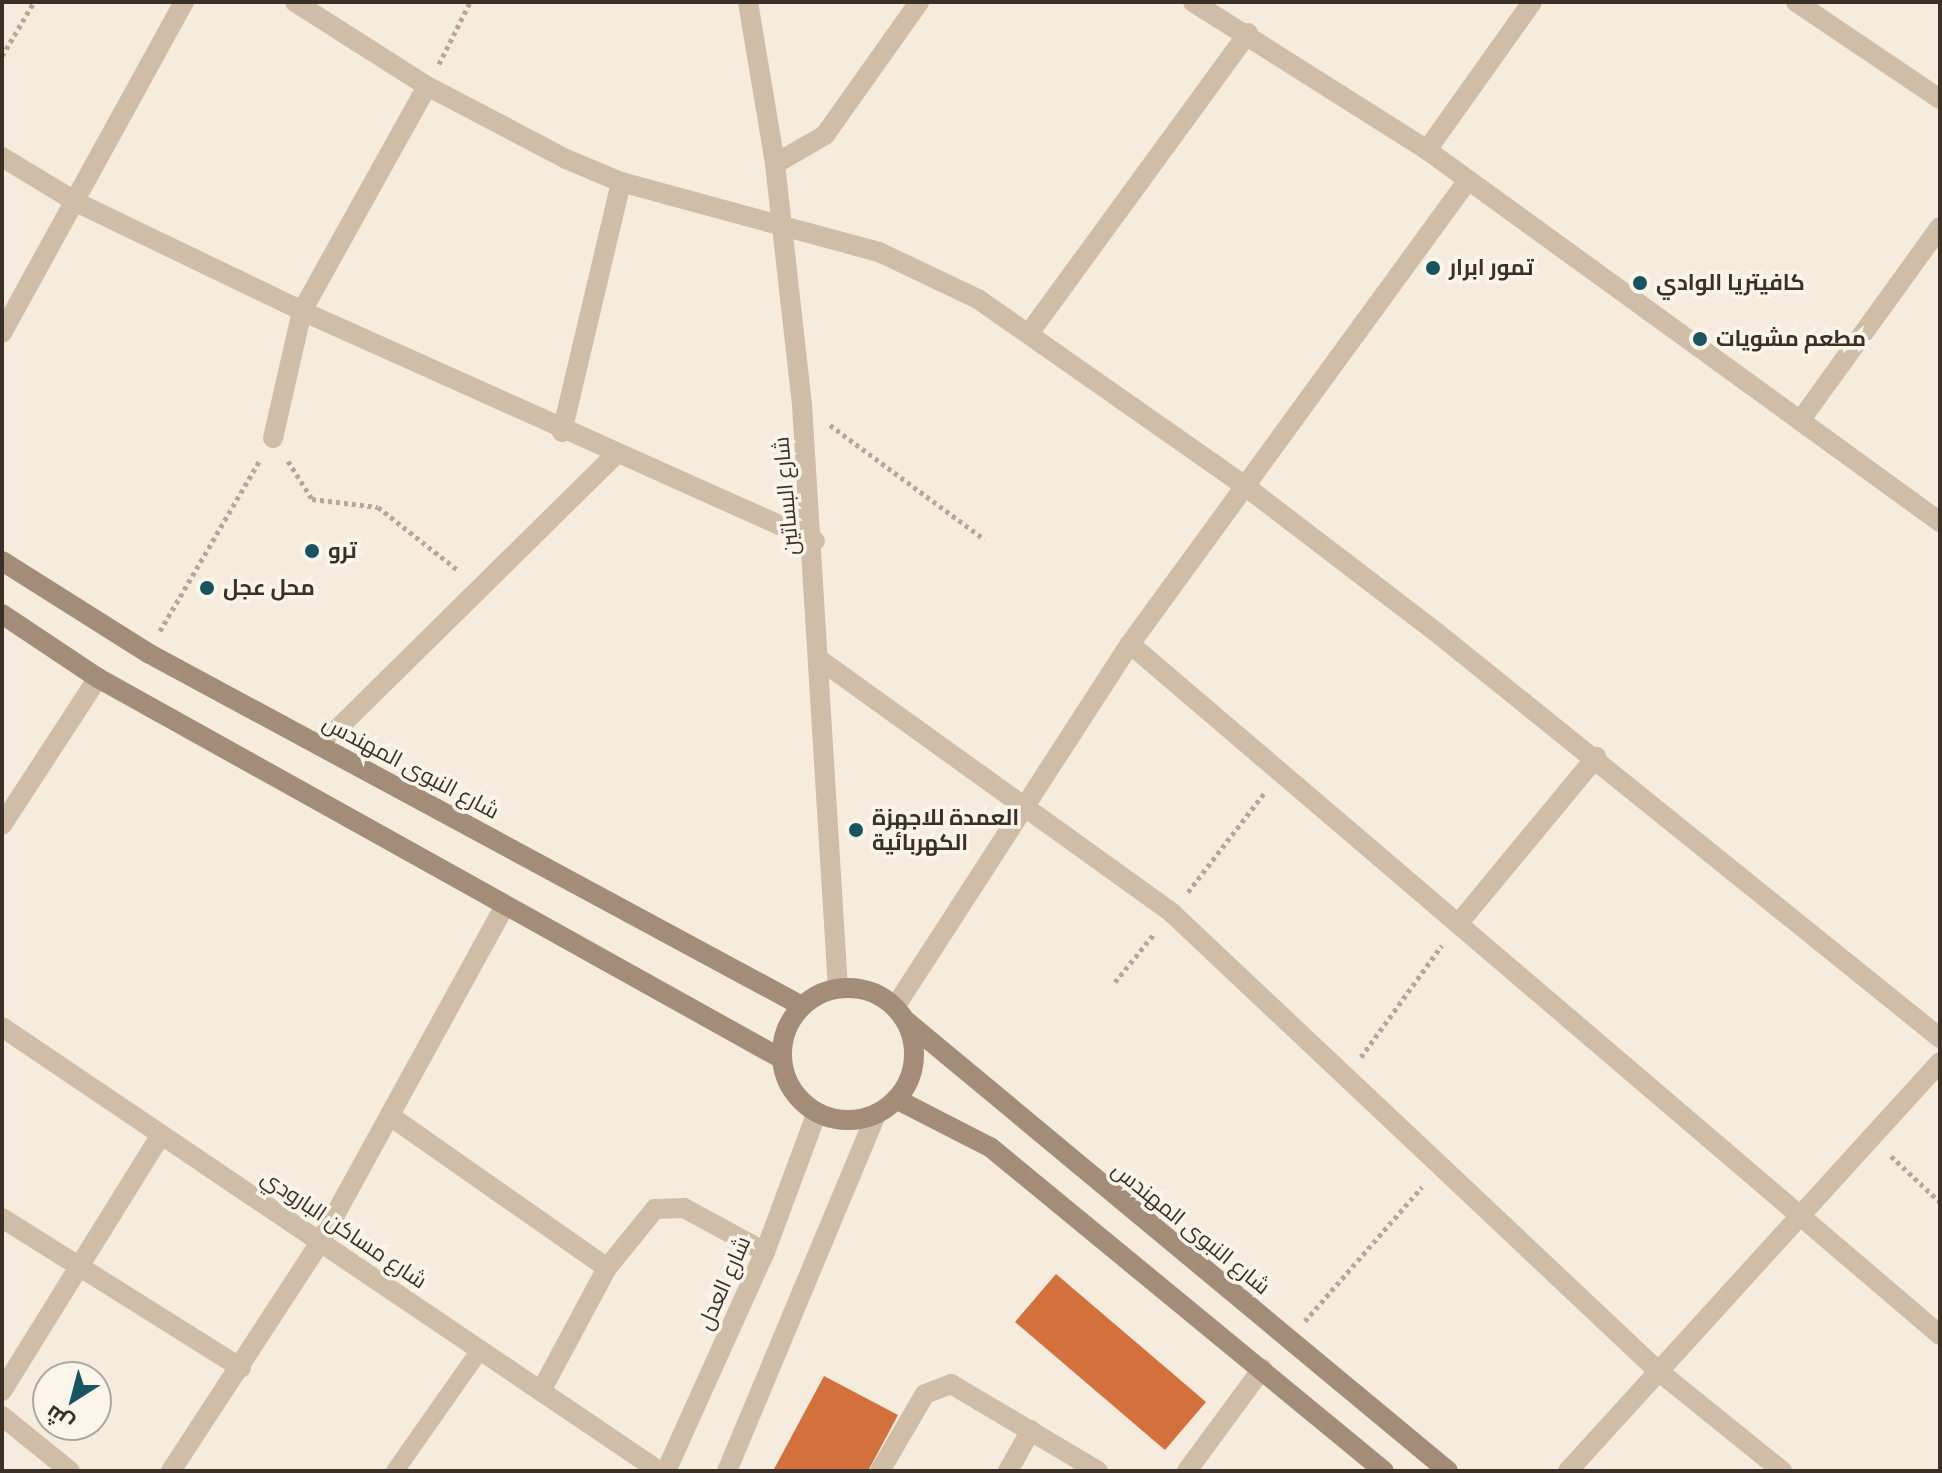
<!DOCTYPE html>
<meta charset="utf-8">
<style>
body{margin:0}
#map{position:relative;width:1942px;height:1473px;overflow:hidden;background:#f5ecdd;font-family:"Titillium Web",Cairo,sans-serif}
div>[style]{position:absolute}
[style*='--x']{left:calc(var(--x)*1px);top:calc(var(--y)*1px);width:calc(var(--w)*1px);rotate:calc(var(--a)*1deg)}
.building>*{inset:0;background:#d3703c}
.path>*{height:5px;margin-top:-2.5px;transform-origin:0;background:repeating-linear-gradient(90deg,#bba791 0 4px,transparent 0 8px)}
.lane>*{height:18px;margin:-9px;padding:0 9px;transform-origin:9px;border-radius:9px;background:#cfbda7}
.street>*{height:20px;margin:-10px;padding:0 10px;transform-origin:10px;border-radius:10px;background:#cfbda7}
.secondary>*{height:20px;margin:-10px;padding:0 10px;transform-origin:10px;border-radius:10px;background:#a38c78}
.secondary>.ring{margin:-10px;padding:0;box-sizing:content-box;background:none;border:20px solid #a38c78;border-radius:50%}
.dots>*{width:22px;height:22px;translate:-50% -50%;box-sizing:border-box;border:4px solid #fcf5ea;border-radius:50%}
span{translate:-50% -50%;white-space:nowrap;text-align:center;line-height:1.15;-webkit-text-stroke:7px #fcf5ea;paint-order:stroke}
.poi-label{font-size:22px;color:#3b3028;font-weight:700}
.left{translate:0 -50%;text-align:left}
.street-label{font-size:22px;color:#3b3028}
.frame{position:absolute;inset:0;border:4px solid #3b3028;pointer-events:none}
.north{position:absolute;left:32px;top:1361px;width:80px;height:80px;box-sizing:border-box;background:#fcf5ea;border:2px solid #afa69c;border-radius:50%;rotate:216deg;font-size:22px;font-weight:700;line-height:32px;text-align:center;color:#3b3028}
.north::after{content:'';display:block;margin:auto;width:28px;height:36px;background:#185561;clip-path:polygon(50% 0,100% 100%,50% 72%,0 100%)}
</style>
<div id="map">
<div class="building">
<div style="clip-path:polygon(1056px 1274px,1206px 1402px,1165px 1450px,1015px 1322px)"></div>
<div style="clip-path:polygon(824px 1376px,898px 1415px,868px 1471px,773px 1471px)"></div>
</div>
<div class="path">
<div style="--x:2;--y:56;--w:63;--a:-59.3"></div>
<div style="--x:439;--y:64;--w:69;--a:-63.4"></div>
<div style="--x:830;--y:425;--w:192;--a:36.5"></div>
<div style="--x:288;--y:461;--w:45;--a:57.7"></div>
<div style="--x:312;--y:499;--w:66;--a:6.9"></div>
<div style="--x:378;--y:507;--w:103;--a:38.3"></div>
<div style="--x:160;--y:631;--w:198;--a:-59.7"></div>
<div style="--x:1188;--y:892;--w:126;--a:-52.4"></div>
<div style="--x:1115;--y:982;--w:62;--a:-50.9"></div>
<div style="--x:1361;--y:1057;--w:138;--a:-54.1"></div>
<div style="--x:1891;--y:1156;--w:67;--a:43.2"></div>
<div style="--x:1305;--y:1321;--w:178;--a:-48.9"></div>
</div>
<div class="lane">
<div style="--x:395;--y:1471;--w:148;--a:-54.9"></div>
</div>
<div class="street">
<div style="--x:295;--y:2;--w:156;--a:32.5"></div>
<div style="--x:427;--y:86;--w:157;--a:27.7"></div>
<div style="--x:566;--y:159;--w:60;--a:22.7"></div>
<div style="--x:621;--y:182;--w:267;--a:15.2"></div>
<div style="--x:879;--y:252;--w:110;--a:25.4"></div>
<div style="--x:978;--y:299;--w:326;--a:35"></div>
<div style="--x:1245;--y:486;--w:240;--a:37.4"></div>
<div style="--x:1436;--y:632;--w:647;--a:38.85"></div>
<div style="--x:748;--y:2;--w:164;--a:80.5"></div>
<div style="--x:775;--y:164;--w:243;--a:83.6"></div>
<div style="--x:802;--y:405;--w:584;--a:86.47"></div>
<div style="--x:1193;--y:2;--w:277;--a:32.3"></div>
<div style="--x:1427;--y:150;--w:634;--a:35.95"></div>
<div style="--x:1796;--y:2;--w:174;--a:34"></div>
<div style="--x:1427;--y:150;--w:181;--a:-54.6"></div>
<div style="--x:2;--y:157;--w:89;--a:31.2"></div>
<div style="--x:78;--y:203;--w:249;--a:25.7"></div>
<div style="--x:302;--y:311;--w:562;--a:24.15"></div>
<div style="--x:775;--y:164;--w:58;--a:-30.1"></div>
<div style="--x:825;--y:135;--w:163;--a:-54.7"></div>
<div style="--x:1030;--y:332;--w:370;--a:-53.9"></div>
<div style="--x:2;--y:333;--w:378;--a:-61.2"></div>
<div style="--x:1800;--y:421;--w:239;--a:-54.2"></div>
<div style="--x:562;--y:432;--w:257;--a:-76.7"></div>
<div style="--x:273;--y:438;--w:130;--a:-77.1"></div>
<div style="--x:302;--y:311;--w:257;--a:-60.9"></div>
<div style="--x:1130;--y:644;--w:1065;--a:40.47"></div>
<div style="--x:823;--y:662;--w:430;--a:35.7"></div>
<div style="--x:1172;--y:913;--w:666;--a:43.3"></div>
<div style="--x:1657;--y:1370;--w:161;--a:38.9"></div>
<div style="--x:320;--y:746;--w:414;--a:-44.6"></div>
<div style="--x:2;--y:825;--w:176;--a:-56.9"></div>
<div style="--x:1458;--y:924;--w:217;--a:-50.4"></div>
<div style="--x:895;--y:1007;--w:432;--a:-57.1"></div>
<div style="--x:1130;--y:644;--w:574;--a:-53.93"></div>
<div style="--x:2;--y:1027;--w:793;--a:34.05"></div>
<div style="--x:393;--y:1118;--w:261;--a:35"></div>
<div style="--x:2;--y:1218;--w:282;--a:32.1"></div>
<div style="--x:2;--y:1391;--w:301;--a:-58.2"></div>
<div style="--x:541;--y:1391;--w:140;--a:-61.8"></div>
<div style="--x:607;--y:1268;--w:76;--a:-50.9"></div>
<div style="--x:655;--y:1209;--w:29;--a:-2"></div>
<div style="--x:684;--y:1208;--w:92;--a:28.5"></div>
<div style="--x:2;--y:1416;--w:87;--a:39"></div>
<div style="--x:171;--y:1471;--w:273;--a:-56.9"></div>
<div style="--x:320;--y:1242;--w:384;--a:-61.2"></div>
<div style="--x:666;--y:1471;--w:240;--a:-65.7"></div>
<div style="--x:765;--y:1252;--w:149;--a:-69.6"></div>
<div style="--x:727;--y:1471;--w:387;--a:-67.3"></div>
<div style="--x:880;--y:1471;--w:89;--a:-59.7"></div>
<div style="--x:925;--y:1394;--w:28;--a:-21"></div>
<div style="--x:951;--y:1384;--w:171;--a:30.6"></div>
<div style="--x:1008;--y:1471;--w:47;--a:-60.7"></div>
<div style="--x:1187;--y:1471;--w:127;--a:-53.7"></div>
<div style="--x:1568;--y:1471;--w:553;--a:-47.71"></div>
</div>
<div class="secondary">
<div style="--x:2;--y:561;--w:173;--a:32.2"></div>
<div style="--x:148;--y:653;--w:743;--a:28.36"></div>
<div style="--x:2;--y:614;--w:115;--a:33.7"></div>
<div style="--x:98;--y:678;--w:783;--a:29.12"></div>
<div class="ring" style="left:782px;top:988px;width:112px;height:112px"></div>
<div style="--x:905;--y:1020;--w:706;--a:39.71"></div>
<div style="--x:896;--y:1099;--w:106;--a:27.1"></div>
<div style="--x:990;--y:1147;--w:510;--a:39.43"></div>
</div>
<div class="dots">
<div style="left:1433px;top:268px;background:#185561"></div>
<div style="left:1640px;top:283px;background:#185561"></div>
<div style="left:1700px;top:339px;background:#185561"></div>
<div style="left:312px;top:551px;background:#185561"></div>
<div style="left:207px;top:588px;background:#185561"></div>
<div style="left:856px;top:830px;background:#185561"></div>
</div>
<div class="poi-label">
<span class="left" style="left:1449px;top:268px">تمور ابرار</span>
<span class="left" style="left:1656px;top:283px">كافيتريا الوادي</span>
<span class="left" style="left:1716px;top:339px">مطعم مشويات</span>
<span class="left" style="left:328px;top:551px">ترو</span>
<span class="left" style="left:223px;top:588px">محل عجل</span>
<span class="left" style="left:872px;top:830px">العمدة للاجهزة<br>الكهربائية</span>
</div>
<div class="street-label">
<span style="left:786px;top:496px;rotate:-95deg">شارع البساتين</span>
<span style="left:411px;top:767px;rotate:28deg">شارع النبوى المهندس</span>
<span style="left:1191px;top:1228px;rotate:39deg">شارع النبوى المهندس</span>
<span style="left:344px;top:1229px;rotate:34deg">شارع مساكن البارودي</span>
<span style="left:724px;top:1283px;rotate:-66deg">شارع العدل</span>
</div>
<div class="frame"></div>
<div class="north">ش</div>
</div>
